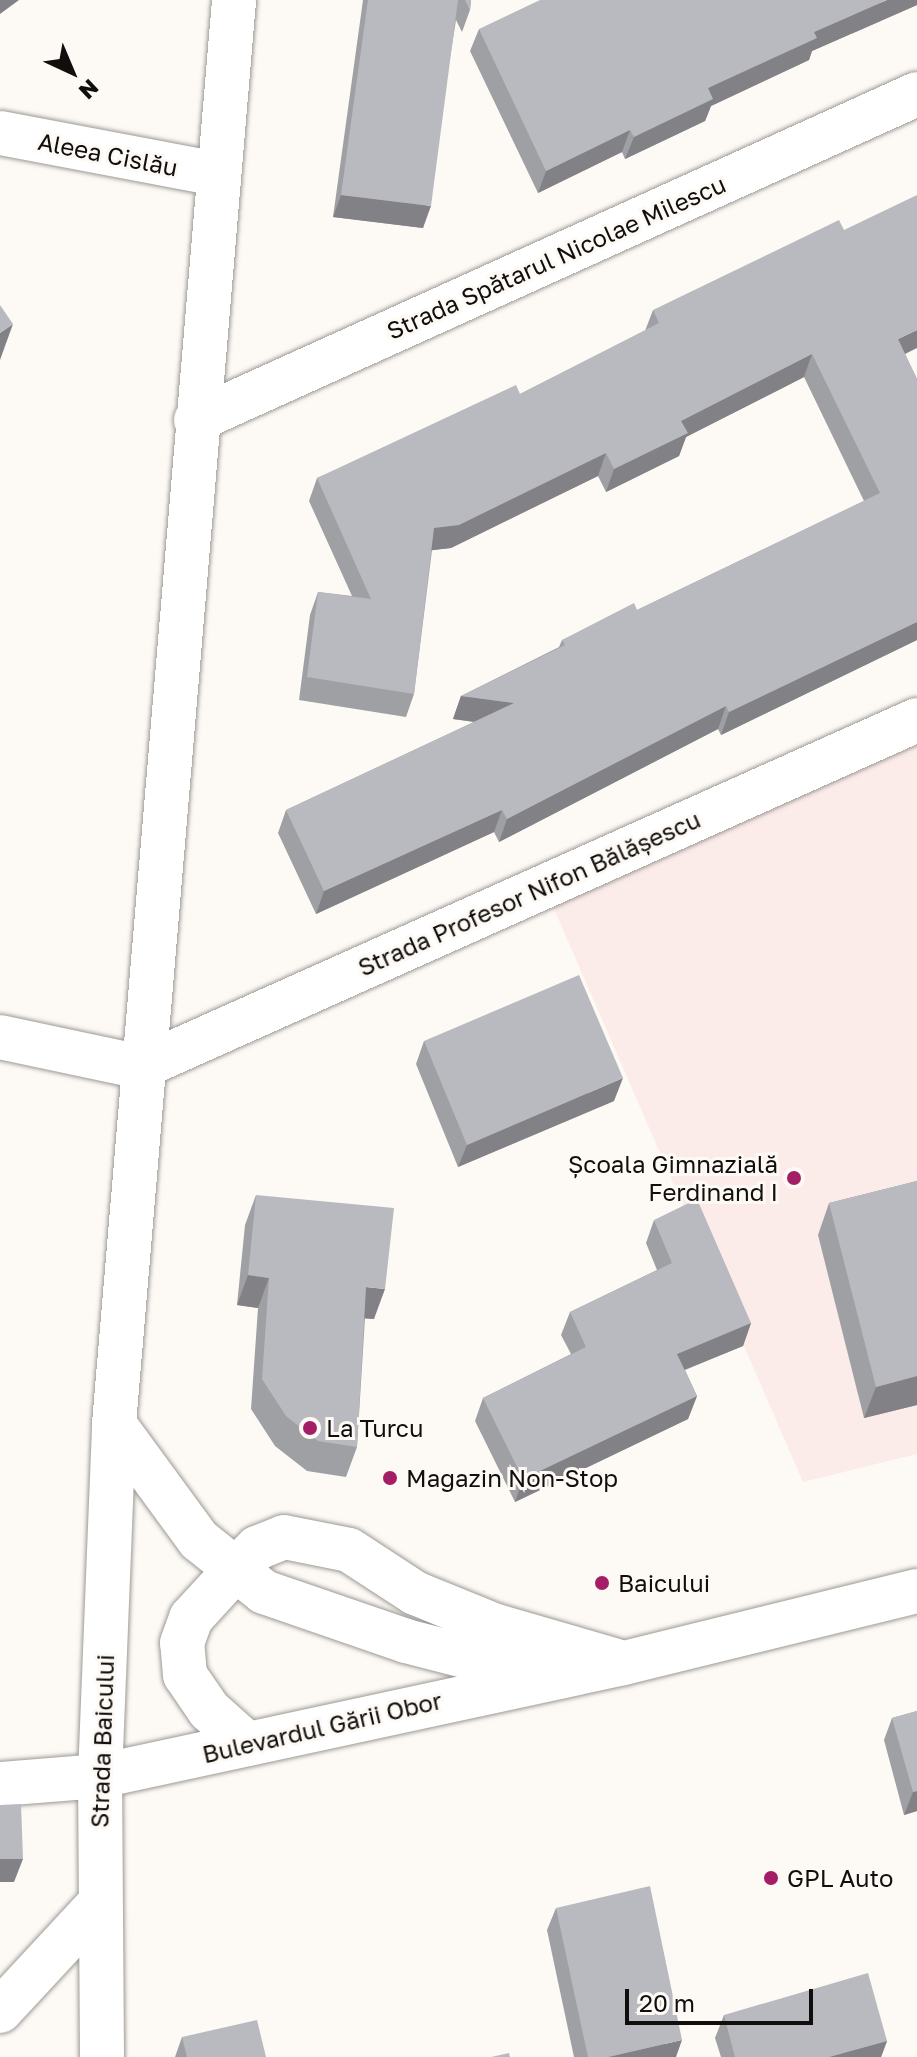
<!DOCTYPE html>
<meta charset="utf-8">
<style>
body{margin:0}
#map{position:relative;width:917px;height:2057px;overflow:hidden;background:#fdf9f4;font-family:"Golos Text",sans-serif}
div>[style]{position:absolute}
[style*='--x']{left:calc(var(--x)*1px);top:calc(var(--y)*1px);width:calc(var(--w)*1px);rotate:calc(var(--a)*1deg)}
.education>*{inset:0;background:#fcece9}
.roads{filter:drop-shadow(0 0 2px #9c9a95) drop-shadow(0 0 2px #9c9a95)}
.minor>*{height:44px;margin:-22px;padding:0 22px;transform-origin:22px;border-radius:22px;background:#fff}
.tertiary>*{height:44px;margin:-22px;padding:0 22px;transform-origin:22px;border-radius:22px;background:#fff}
.secondary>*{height:44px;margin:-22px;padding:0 22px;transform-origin:22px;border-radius:22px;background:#fff}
.wall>*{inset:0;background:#9fa0a4}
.shaded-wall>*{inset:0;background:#828286}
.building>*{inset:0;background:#b9babf}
.dots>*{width:22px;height:22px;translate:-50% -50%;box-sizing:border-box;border:4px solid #fdf9f4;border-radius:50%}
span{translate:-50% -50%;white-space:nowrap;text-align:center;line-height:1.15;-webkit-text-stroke:6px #fdf9f4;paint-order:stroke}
.street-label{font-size:24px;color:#100f0d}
.poi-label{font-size:24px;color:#100f0d}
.right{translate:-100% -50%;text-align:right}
.left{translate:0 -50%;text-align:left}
.north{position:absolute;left:32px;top:32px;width:80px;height:80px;-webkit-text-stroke:6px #fdf9f4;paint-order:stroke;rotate:136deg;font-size:22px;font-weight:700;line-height:32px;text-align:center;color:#100f0d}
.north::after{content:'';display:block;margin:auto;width:28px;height:36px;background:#100f0d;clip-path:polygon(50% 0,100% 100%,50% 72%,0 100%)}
.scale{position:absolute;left:625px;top:1989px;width:188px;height:36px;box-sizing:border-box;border:4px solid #100f0d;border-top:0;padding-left:10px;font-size:24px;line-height:28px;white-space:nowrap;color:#100f0d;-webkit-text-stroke:6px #fdf9f4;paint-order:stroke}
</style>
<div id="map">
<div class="education">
<div style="clip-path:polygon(917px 745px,917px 1454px,803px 1482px,551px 902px)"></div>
</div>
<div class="roads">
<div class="minor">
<div style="--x:0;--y:133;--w:220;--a:10.7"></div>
<div style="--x:196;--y:420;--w:791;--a:-24.33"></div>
<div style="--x:0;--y:1037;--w:144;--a:12"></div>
<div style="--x:141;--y:1067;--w:850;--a:-24.09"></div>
</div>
<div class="tertiary">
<div style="--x:0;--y:1784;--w:100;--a:-4.6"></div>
<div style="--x:0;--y:2011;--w:146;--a:-47.2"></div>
</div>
<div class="secondary">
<div style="--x:114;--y:1424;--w:144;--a:53.8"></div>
<div style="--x:199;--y:1540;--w:83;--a:38.7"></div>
<div style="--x:264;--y:1592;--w:150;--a:19"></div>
<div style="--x:406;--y:1641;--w:135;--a:14.5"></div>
<div style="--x:247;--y:1744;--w:51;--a:-138.2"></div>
<div style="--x:209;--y:1710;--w:42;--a:-124.4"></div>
<div style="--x:185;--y:1675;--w:32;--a:-95"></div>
<div style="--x:182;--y:1643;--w:27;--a:-70"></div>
<div style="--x:191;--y:1618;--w:67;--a:-47.4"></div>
<div style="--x:236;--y:1569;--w:30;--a:-45"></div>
<div style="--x:257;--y:1548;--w:29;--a:-22"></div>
<div style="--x:284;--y:1537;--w:66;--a:11.3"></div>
<div style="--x:349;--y:1550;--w:79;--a:33.1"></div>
<div style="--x:415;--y:1593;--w:87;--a:22.2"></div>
<div style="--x:496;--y:1626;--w:123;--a:16.1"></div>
<div style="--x:100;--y:1776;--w:536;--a:-12.17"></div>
<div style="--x:624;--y:1663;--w:302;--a:-13.8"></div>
<div style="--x:102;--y:2057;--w:281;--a:-90.4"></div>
<div style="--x:100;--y:1776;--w:352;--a:-87.7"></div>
<div style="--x:114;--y:1424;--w:1429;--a:-85.18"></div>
</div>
</div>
<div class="wall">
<div style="clip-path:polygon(363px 0,471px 0,470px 10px,462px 32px,456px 20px,423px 228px,333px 217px)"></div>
<div style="clip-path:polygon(917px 0,917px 5px,812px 51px,809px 60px,711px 106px,705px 121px,625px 159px,622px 152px,538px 193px,470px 51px,479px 29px)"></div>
<div style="clip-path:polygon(653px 310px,905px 354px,917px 379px,917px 640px,721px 735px,718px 729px,499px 842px,494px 832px,316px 914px,278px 833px,286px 810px,474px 722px,453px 719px,461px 696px,559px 647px,562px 640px,637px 610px,864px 501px,804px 377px,686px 437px,679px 456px,606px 492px,598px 476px,451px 548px,432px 550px,414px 694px,406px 717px,299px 700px,310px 615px,318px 592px,352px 596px,309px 501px,317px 478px,520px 394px,645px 331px)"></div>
<div style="clip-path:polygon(424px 1041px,614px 1101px,458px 1167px,416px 1064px)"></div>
<div style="clip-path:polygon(917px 1181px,917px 1405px,864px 1418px,818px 1235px,829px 1203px)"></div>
<div style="clip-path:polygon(256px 1195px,374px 1319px,365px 1318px,357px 1447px,346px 1477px,307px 1471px,275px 1446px,251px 1409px,258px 1308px,237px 1305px,245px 1225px)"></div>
<div style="clip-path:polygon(654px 1220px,751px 1323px,743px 1346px,685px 1370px,697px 1396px,688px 1419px,515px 1502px,475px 1421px,483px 1398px,571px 1354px,561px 1335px,570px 1312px,657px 1270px,646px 1243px)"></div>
<div style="clip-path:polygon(917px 1711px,917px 1811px,904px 1815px,884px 1740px,892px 1718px)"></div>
<div style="clip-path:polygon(556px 1908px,676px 2057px,574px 2057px,547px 1930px)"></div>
<div style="clip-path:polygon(724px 2015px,887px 2041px,881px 2057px,721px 2057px,715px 2038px)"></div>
<div style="clip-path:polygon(182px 2037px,266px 2057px,175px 2057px)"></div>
</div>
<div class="shaded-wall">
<div style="clip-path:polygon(0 0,19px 0,0 14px)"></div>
<div style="clip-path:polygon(887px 0,917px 0,917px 5px,812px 51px,809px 60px,711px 106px,705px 121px,625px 159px,634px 137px,708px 88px,814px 32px)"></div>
<div style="clip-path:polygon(630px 130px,622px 152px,538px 193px,546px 171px)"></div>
<div style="clip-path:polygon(341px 195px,431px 206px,423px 228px,333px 217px)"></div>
<div style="clip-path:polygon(13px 324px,0 360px,0 333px)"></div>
<div style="clip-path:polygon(917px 330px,917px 348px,889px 362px,898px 339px)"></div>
<div style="clip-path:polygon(812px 354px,804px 377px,686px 437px,679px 456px,606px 492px,614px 469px,681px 421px)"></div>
<div style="clip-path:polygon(606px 453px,598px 476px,451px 548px,426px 551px,434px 528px)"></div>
<div style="clip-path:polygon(917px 622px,917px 640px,721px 735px,729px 712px)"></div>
<div style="clip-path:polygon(461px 696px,514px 703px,506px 726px,453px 719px)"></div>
<div style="clip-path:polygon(726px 706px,718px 729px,499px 842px,507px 819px)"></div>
<div style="clip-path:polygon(502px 810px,494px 832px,316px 914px,324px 891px)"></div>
<div style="clip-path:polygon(623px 1078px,614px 1101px,458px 1167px,467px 1145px)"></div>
<div style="clip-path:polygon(248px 1275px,269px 1278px,258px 1308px,237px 1305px)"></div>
<div style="clip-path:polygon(366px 1287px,385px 1289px,374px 1319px,356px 1318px)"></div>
<div style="clip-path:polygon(751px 1323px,743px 1346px,669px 1376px,677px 1354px)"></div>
<div style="clip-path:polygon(917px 1376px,917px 1405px,864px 1418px,876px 1387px)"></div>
<div style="clip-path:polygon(697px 1396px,688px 1419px,515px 1502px,523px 1479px)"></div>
<div style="clip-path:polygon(917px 1791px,917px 1811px,904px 1815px,913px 1792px)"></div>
<div style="clip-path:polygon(0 1859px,23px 1859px,14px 1882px,0 1882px)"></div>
<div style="clip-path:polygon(682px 2040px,676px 2057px,608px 2057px)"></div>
<div style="clip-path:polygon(887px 2041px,881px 2057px,829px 2057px)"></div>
</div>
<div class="building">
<div style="clip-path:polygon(368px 0,458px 0,431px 206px,341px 195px)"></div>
<div style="clip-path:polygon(465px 0,471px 0,470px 10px)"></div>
<div style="clip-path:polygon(540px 0,887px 0,814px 32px,817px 38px,708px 88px,713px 99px,634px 137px,630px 130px,546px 171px,479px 29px)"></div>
<div style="clip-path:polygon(917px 195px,917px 330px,898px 339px,917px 379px,917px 622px,729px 712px,726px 706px,507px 819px,502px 810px,324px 891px,286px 810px,514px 703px,461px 696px,565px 645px,562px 640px,634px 603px,637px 610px,880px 493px,812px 354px,681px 421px,688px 433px,614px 469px,606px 453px,459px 525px,434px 528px,414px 694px,307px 677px,318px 592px,371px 599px,317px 478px,516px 385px,520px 394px,659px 323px,653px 310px,839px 220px,844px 230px)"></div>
<div style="clip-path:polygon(0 305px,13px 324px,0 333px)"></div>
<div style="clip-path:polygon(579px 975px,623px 1078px,467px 1145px,424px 1041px)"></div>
<div style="clip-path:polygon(917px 1181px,917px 1376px,876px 1387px,829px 1203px)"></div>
<div style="clip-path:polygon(256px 1195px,394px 1208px,385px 1289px,366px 1287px,357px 1447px,318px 1441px,286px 1416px,262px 1379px,269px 1278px,248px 1275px)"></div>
<div style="clip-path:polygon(697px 1199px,751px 1323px,677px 1354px,697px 1396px,523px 1479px,483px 1398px,586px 1347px,570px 1312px,672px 1263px,654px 1220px)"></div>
<div style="clip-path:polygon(917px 1711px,917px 1791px,913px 1792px,892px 1718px)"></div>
<div style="clip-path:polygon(21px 1804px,23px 1859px,0 1859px,0 1805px)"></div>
<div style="clip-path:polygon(650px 1886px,682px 2040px,608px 2057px,588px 2057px,556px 1908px)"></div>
<div style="clip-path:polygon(868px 1973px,887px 2041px,829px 2057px,735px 2057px,724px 2015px)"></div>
<div style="clip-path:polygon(257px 2020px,266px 2057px,187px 2057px,182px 2037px)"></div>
<div style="clip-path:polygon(509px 2053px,510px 2057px,491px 2057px)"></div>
</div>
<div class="dots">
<div style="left:794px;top:1178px;background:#a41d67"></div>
<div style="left:310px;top:1428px;background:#a41d67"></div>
<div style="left:390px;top:1478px;background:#a41d67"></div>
<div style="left:602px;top:1583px;background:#a41d67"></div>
<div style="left:771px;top:1878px;background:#a41d67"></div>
</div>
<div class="street-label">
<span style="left:108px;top:154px;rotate:11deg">Aleea Cislău</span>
<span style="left:556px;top:257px;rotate:-24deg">Strada Spătarul Nicolae Milescu</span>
<span style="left:529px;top:893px;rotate:-24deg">Strada Profesor Nifon Bălășescu</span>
<span style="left:322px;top:1727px;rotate:-13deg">Bulevardul Gării Obor</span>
<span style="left:102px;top:1741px;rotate:-88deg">Strada Baicului</span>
</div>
<div class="poi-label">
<span class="right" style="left:778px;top:1178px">Școala Gimnazială<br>Ferdinand I</span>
<span class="left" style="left:326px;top:1428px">La Turcu</span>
<span class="left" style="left:406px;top:1478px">Magazin Non-Stop</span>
<span class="left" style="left:618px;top:1583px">Baicului</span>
<span class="left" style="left:787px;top:1878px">GPL Auto</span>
</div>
<div class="north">N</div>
<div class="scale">20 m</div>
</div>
